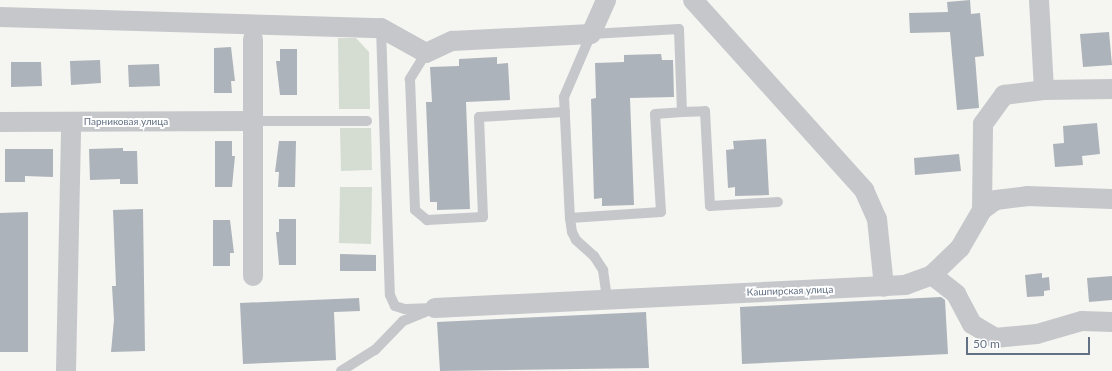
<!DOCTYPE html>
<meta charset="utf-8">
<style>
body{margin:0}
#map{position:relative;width:1112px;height:371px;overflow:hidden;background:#f5f5f1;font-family:Lato,sans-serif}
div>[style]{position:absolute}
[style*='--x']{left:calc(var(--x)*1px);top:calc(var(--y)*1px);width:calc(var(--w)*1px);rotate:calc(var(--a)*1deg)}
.green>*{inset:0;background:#d5ddd2}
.building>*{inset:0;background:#adb3ba}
.service>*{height:10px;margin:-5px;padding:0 5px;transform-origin:5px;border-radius:5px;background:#c5c7cb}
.minor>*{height:20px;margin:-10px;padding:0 10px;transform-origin:10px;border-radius:10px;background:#c5c7cb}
span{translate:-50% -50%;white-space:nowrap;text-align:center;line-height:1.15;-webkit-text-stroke:4px #fff;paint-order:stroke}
.street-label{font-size:10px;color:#637184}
.scale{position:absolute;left:966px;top:337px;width:124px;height:18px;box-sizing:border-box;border:2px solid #637184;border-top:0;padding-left:5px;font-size:12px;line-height:14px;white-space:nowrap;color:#637184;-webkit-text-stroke:3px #fff;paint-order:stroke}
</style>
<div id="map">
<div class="green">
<div style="clip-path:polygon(338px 38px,356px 38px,369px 52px,370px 109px,339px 109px)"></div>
<div style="clip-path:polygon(340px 128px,371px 128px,372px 170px,341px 171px)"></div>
<div style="clip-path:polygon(340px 187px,372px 187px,371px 244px,339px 243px)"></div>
</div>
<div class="building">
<div style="clip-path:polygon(970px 0,971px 14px,980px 13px,984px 56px,975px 57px,979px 108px,957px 110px,950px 32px,910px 33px,909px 13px,948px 12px,947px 2px)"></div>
<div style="clip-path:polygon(1109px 32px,1112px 65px,1083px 67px,1080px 34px)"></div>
<div style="clip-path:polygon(231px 47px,235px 81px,231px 81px,232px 93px,214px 93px,214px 48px)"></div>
<div style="clip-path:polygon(280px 49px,297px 49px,297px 95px,280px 95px,276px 61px,280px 61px)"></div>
<div style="clip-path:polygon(661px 54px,662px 60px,673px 60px,674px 97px,630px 98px,634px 205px,602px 206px,602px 198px,594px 199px,591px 99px,596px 98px,595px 63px,624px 62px,624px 55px)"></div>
<div style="clip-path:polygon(497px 57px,497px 64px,508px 63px,510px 100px,466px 102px,470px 209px,437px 210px,437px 202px,430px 202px,426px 102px,432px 102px,430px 67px,459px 66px,459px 59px)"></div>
<div style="clip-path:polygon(100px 60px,101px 83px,71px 85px,70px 61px)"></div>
<div style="clip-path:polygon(11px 62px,41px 62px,42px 86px,11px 87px)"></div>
<div style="clip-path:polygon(159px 64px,160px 86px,129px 87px,128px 65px)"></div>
<div style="clip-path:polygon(1097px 123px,1100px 154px,1082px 156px,1083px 165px,1055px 167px,1053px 144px,1064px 143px,1063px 126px)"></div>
<div style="clip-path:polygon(766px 139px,769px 195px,735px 196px,735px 187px,728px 188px,726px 150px,734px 149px,733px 141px)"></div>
<div style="clip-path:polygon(215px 141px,232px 141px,232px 156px,235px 156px,232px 187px,215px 187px)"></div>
<div style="clip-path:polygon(279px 141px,296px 141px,295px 187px,278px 187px,279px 172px,275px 172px)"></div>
<div style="clip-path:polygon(123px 148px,123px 151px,137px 151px,138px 184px,120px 184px,120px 179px,90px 180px,89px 149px)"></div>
<div style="clip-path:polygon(5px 149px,53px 149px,53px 177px,25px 176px,25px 182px,5px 182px)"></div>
<div style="clip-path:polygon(959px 154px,961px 171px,915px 175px,914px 158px)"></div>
<div style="clip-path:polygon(143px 209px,145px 351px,111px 352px,114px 320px,112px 286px,116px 286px,113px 210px)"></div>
<div style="clip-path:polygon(28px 212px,28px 352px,0 352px,0 213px)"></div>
<div style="clip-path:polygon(279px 219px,296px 219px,296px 265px,279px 265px,276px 232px,279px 232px)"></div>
<div style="clip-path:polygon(213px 220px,230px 220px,234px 253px,230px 253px,230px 266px,213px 266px)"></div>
<div style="clip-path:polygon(340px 254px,376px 255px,376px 271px,340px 271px)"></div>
<div style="clip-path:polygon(1042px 273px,1042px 278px,1049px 277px,1050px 290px,1044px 291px,1044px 296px,1027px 297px,1025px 275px)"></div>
<div style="clip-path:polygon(1112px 276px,1112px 300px,1089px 302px,1087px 278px)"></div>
<div style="clip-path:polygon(941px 297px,945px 300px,948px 354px,742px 364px,740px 307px)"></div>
<div style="clip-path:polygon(359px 298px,360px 311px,334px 312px,336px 360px,243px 364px,240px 303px)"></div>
<div style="clip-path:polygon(646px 312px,649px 368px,440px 371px,437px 322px)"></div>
</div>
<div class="service">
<div style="--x:381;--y:28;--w:267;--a:88.1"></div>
<div style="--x:390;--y:295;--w:12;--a:66"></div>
<div style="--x:395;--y:306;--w:10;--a:17"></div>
<div style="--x:405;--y:309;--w:30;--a:-2"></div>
<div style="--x:426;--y:53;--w:31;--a:122"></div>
<div style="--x:410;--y:79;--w:131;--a:87.8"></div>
<div style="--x:415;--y:210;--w:16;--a:40"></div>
<div style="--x:427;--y:220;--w:56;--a:-3.1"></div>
<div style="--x:483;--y:217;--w:100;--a:-92.3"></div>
<div style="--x:479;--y:117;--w:86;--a:-3.3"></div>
<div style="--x:682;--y:112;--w:83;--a:-92.1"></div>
<div style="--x:679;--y:29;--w:88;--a:176.7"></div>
<div style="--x:591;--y:34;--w:69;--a:113.2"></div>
<div style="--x:564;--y:97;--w:121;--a:87.2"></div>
<div style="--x:570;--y:218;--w:91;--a:-3.8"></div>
<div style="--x:661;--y:212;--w:98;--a:-93.5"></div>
<div style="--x:655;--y:114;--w:27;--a:-4"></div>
<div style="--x:682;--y:112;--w:23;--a:-2"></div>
<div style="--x:705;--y:111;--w:95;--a:87"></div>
<div style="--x:710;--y:206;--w:68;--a:-3.4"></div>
<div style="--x:253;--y:121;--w:114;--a:0"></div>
<div style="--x:570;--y:218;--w:14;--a:82"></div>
<div style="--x:572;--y:232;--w:9;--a:63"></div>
<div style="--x:576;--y:240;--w:24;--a:42"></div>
<div style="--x:594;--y:256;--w:17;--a:57"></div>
<div style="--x:603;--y:270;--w:28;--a:82"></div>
<div style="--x:341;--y:371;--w:40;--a:-32"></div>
<div style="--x:375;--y:350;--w:40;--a:-46"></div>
<div style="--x:403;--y:321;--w:27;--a:-22"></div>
</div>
<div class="minor">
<div style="--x:693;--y:0;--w:256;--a:48"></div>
<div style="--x:864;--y:190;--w:32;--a:66"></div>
<div style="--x:877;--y:219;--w:68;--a:84.1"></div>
<div style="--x:1039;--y:0;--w:90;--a:86.8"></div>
<div style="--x:0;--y:17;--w:381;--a:1.7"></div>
<div style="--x:381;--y:28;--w:51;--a:29.1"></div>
<div style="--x:426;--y:53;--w:29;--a:-25"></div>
<div style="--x:452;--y:41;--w:139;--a:-2.9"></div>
<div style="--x:591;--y:34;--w:37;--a:-66"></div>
<div style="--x:0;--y:122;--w:253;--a:-0.2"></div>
<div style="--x:982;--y:210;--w:86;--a:-89.3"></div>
<div style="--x:983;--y:124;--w:36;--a:-54"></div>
<div style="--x:1004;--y:95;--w:40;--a:-7.1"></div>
<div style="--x:1044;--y:90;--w:68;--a:-0.8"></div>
<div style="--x:932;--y:275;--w:31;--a:38"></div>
<div style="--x:956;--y:294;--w:34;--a:62"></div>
<div style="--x:972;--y:324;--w:27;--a:31"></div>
<div style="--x:995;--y:338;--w:42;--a:-5.4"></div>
<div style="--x:1037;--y:334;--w:47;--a:-16.1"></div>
<div style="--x:1082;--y:321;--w:30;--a:2"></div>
<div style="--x:253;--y:276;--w:237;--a:-90"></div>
<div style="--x:435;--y:308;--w:471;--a:-2.8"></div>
<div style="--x:905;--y:285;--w:29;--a:-20"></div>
<div style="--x:932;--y:275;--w:39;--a:-44"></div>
<div style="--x:960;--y:248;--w:44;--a:-59.9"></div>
<div style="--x:982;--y:210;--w:17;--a:-36"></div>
<div style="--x:996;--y:200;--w:31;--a:-7"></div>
<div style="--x:1027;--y:196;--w:85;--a:2"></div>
<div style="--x:66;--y:371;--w:248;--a:-88.8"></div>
</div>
<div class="street-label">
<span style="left:126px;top:122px">Парниковая улица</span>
<span style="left:790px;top:291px;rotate:-2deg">Кашпирская улица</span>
</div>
<div class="scale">50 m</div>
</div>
